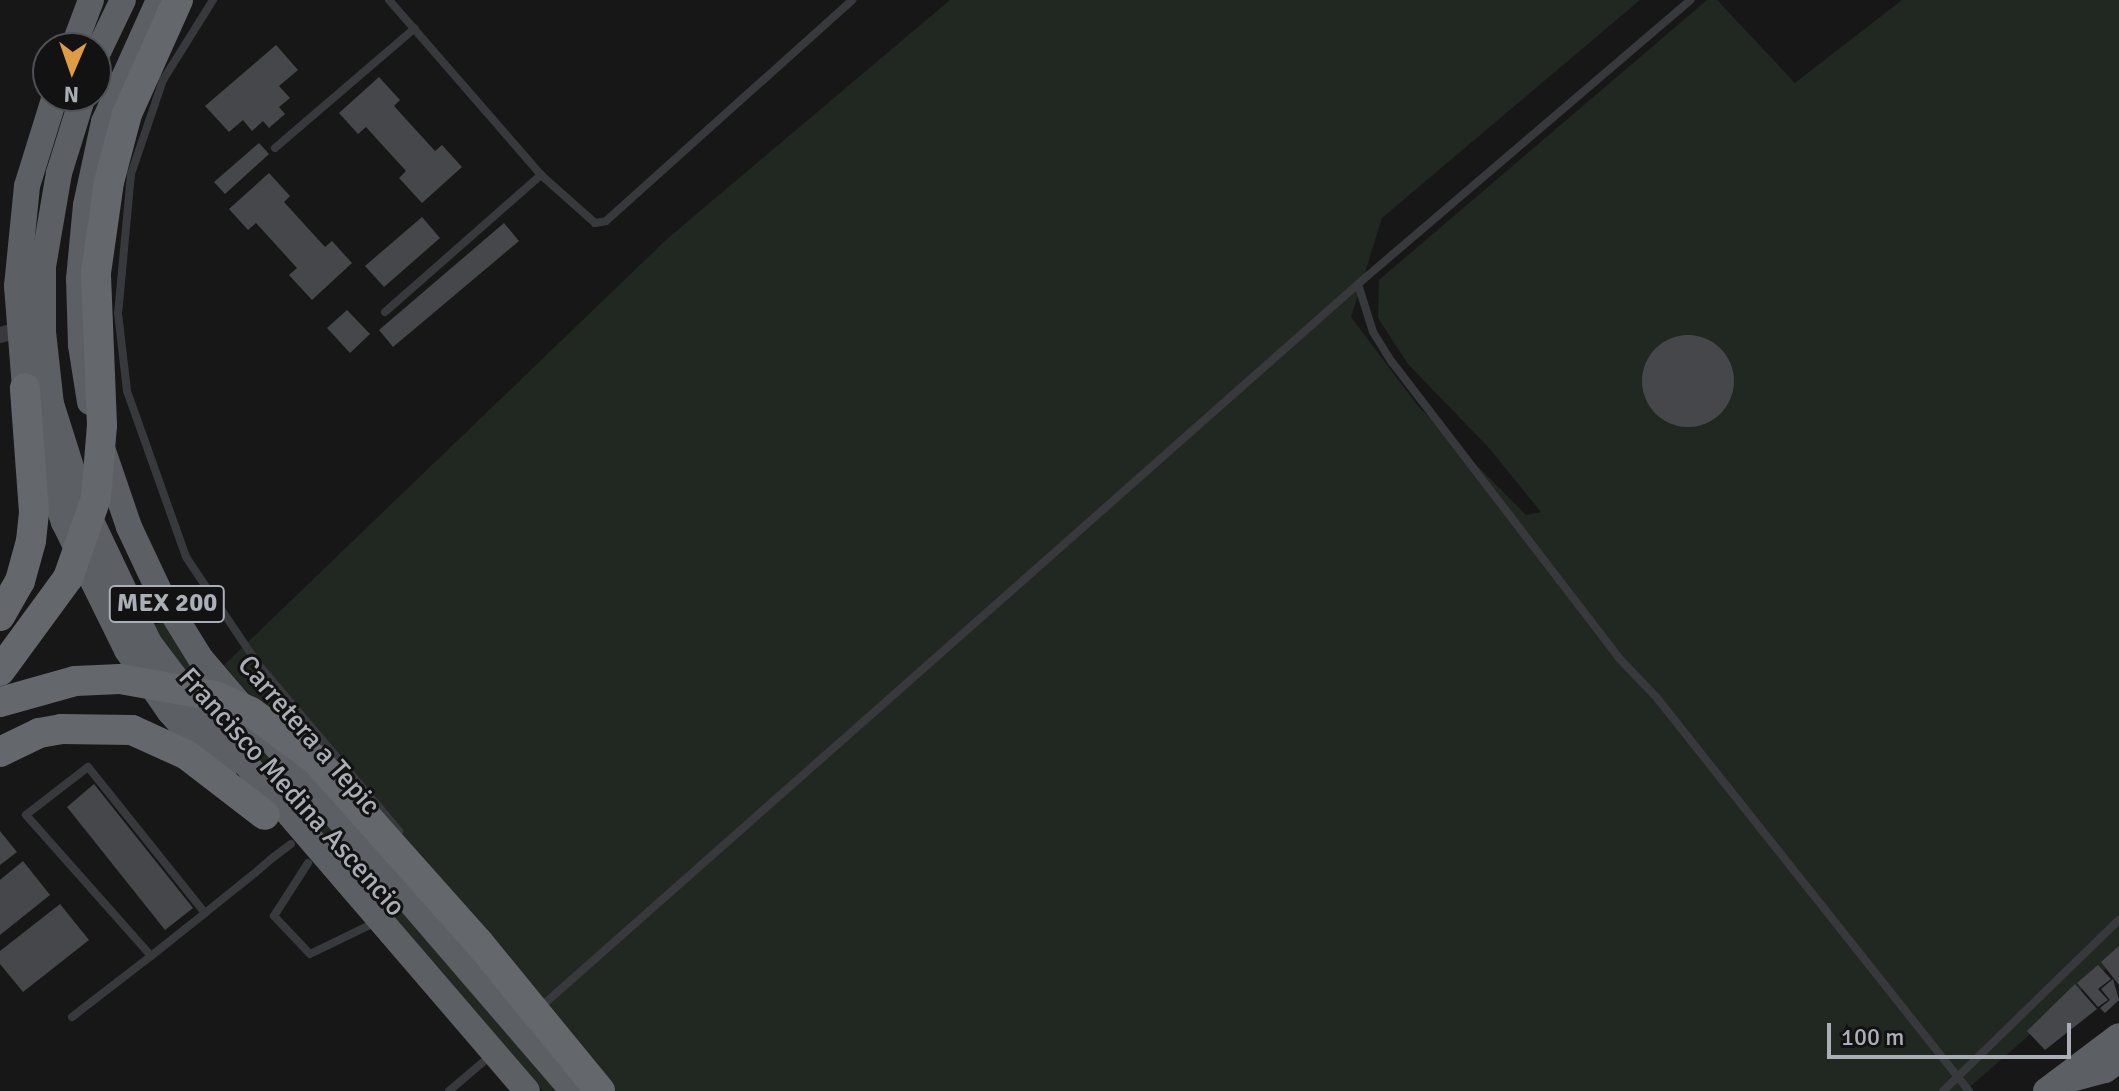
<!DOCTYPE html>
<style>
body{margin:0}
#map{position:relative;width:2119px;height:1091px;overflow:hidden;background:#171718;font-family:Signika,sans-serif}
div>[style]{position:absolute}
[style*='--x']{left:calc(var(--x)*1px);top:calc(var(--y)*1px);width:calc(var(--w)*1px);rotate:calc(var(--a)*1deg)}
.green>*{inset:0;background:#212821}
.building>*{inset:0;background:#46474b}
.round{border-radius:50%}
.service>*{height:8px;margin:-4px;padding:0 4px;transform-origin:4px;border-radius:4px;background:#38393d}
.minor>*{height:16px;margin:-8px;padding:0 8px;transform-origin:8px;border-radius:8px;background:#38393d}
.trunk>*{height:26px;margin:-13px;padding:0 13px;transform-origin:13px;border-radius:13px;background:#5c6064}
.motorway>*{height:30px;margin:-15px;padding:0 15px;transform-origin:15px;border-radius:15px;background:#64686d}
.motorway-bridge>*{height:30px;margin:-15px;padding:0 15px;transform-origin:15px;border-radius:15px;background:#64686d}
span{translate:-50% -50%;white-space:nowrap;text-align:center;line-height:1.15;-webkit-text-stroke:6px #121213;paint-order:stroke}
.shield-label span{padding:2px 6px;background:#121213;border:2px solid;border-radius:6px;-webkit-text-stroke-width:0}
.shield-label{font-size:26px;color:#aaafb7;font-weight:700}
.street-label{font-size:28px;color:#aaafb7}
.north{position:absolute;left:32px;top:32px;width:80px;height:80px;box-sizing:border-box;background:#121213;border:2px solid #4f5155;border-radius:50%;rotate:182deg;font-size:22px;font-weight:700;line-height:32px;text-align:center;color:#aaafb7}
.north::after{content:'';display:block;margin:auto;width:28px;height:36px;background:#e09b47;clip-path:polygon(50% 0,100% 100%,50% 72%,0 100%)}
.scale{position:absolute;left:1827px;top:1023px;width:244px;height:36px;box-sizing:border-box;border:4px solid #aaafb7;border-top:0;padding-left:10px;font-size:24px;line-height:28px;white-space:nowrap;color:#aaafb7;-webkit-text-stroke:6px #121213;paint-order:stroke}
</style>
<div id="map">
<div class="green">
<div style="clip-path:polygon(950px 0,1640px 0,1382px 218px,1351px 317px,1418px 406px,1526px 515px,1541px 512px,1490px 449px,1408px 364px,1378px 318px,1379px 280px,1707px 0,1717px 0,1795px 83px,1902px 0,2119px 0,2119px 957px,1965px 1091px,593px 1091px,224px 665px,667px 239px)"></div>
<div style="clip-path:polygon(164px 621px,561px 1091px,543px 1091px,315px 829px,170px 652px,152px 626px)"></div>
</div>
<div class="building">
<div style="clip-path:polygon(276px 45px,298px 70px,279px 86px,290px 98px,279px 107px,285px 114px,269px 128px,263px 121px,252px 131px,243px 120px,229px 132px,205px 106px)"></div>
<div style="clip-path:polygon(379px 77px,400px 100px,394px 106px,435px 151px,442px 145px,462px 167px,422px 203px,399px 178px,406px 171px,366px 127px,358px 134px,339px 113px)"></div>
<div style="clip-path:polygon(259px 143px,269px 154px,225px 194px,214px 182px)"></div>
<div style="clip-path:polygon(269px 173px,290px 196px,284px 202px,325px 247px,332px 241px,352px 263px,312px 300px,289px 275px,297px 268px,256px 223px,248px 230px,229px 209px)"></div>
<div style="clip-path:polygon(422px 217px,440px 238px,384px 287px,365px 266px)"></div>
<div style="clip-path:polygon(504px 223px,519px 241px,393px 347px,379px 330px)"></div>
<div style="clip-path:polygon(347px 310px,370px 334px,350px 353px,327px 328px)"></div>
<div class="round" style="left:1642px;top:335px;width:92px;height:92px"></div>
<div style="clip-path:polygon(94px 784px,193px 908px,165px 930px,67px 807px)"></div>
<div style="clip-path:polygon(0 831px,17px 852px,0 865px)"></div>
<div style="clip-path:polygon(23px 861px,50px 895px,0 935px,0 880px)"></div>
<div style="clip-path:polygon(60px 904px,89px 940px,23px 992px,0 964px,0 951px)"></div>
<div style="clip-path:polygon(2119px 946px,2119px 985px,2101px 962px)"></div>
<div style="clip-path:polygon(2098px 965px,2111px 979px,2098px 989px,2108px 1000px,2098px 1007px,2077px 983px)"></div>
<div style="clip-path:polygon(2113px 979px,2119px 1000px,2105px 1013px,2100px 1008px,2110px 1000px,2101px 989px)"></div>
<div style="clip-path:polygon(2075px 984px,2097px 1009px,2045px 1050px,2027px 1031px)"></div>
</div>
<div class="service">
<div style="--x:213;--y:0;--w:94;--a:122"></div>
<div style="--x:163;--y:80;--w:99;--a:108.8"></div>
<div style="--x:131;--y:174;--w:140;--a:95.3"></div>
<div style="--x:118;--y:313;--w:79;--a:83.4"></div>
<div style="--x:127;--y:391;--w:176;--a:70.4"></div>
<div style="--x:186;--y:557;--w:129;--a:56.1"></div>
<div style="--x:258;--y:664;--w:219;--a:49.8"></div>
<div style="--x:389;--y:0;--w:232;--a:49"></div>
<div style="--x:541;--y:175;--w:72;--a:41.6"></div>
<div style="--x:595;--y:223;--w:11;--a:-10"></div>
<div style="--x:606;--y:221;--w:331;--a:-41.9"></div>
<div style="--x:275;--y:148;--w:184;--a:-40.6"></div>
<div style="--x:1358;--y:284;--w:50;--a:72.6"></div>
<div style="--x:1373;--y:332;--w:36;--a:58"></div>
<div style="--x:1392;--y:362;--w:372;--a:52.5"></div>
<div style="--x:1618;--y:657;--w:57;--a:46.4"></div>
<div style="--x:1657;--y:698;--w:502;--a:51.55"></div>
<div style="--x:385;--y:312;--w:208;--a:-41.3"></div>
<div style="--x:308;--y:863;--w:63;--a:122.7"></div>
<div style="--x:274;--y:916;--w:52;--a:46.5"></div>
<div style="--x:310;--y:954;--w:64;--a:-25.8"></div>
<div style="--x:205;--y:913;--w:187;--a:-128.7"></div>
<div style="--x:88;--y:767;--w:78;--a:142.3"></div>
<div style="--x:26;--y:815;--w:188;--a:48.4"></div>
<div style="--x:151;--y:956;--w:69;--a:-38.5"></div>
<div style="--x:205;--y:913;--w:64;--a:-38.7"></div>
<div style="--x:255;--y:873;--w:21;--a:-41"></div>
<div style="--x:271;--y:859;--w:25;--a:-37"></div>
<div style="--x:544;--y:1004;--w:1087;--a:-41.49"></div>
<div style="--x:1358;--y:284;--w:437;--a:-40.5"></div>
<div style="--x:72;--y:1017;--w:100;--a:-37.7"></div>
<div style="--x:449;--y:1091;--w:54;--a:-40.5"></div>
<div style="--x:1943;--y:1091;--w:245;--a:-44.2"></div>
</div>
<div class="minor">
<div style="--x:0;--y:335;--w:19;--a:-16"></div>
</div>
<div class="trunk">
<div style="--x:73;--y:48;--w:51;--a:-69.4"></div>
<div style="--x:96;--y:56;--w:62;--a:-64.3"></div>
<div style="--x:55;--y:96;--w:94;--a:107.3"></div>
<div style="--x:27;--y:186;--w:100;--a:95.7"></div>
<div style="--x:17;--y:286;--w:102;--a:85.5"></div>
<div style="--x:25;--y:388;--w:48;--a:78"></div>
<div style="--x:35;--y:435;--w:92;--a:71.6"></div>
<div style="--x:64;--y:522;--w:143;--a:63.8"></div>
<div style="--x:127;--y:650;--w:75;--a:55.3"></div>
<div style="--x:170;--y:712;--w:81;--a:48.5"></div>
<div style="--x:83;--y:96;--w:81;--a:107.3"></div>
<div style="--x:59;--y:173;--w:95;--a:99.7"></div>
<div style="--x:43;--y:267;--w:65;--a:90"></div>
<div style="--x:43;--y:332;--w:72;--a:83.7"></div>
<div style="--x:51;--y:404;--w:103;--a:72.4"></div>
<div style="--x:82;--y:502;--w:156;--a:64.6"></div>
<div style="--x:149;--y:643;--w:81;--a:53"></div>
<div style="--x:198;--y:708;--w:505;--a:49.34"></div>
<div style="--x:90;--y:402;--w:58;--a:-99"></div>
<div style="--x:81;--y:345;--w:66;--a:-91.7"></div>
<div style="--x:79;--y:279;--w:74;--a:-84.6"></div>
<div style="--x:86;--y:205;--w:85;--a:-77.8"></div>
<div style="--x:104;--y:122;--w:134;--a:-65.7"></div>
<div style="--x:102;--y:448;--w:83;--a:71.1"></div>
<div style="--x:129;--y:527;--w:73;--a:64.8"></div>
<div style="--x:160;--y:593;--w:78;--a:58.2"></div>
<div style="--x:201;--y:659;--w:570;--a:49.27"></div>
<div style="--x:2071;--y:1079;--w:35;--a:-15"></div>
<div style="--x:2105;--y:1070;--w:17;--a:-36"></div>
<div style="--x:2046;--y:1091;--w:91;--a:-37"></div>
</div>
<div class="motorway">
<div style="--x:127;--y:114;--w:125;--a:-65.9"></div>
<div style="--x:0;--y:616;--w:40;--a:-60.3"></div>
<div style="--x:20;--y:581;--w:41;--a:-74.6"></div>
<div style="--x:31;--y:541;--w:29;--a:-84"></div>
<div style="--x:34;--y:512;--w:124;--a:-94.2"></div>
<div style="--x:0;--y:752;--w:43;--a:-26"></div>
<div style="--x:39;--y:733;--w:22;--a:-10"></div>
<div style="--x:61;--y:729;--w:71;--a:0.8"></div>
<div style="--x:132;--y:730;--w:60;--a:24.4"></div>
<div style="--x:187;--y:755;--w:98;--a:37.6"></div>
<div style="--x:479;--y:943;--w:191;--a:50.7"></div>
</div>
<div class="motorway-bridge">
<div style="--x:0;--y:671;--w:115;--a:-53.8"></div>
<div style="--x:68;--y:578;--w:85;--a:-70.7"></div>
<div style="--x:96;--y:498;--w:73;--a:-85.3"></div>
<div style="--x:102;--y:425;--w:152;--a:-92.3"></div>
<div style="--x:96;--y:273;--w:92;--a:-81.9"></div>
<div style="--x:109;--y:182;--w:70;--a:-75.2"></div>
<div style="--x:0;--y:702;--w:78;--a:-15.6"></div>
<div style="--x:75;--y:681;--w:45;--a:-2.5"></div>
<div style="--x:120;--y:679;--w:97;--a:10.1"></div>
<div style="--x:215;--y:696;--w:39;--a:24"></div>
<div style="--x:251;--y:712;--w:81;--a:36.4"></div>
<div style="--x:316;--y:760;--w:245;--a:48.3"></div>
</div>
<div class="shield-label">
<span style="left:167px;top:604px">MEX 200</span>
</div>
<div class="street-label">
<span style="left:309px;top:735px;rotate:49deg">Carretera a Tepic</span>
<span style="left:292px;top:792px;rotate:48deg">Francisco Medina Ascencio</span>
</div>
<div class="north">N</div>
<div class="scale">100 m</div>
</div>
